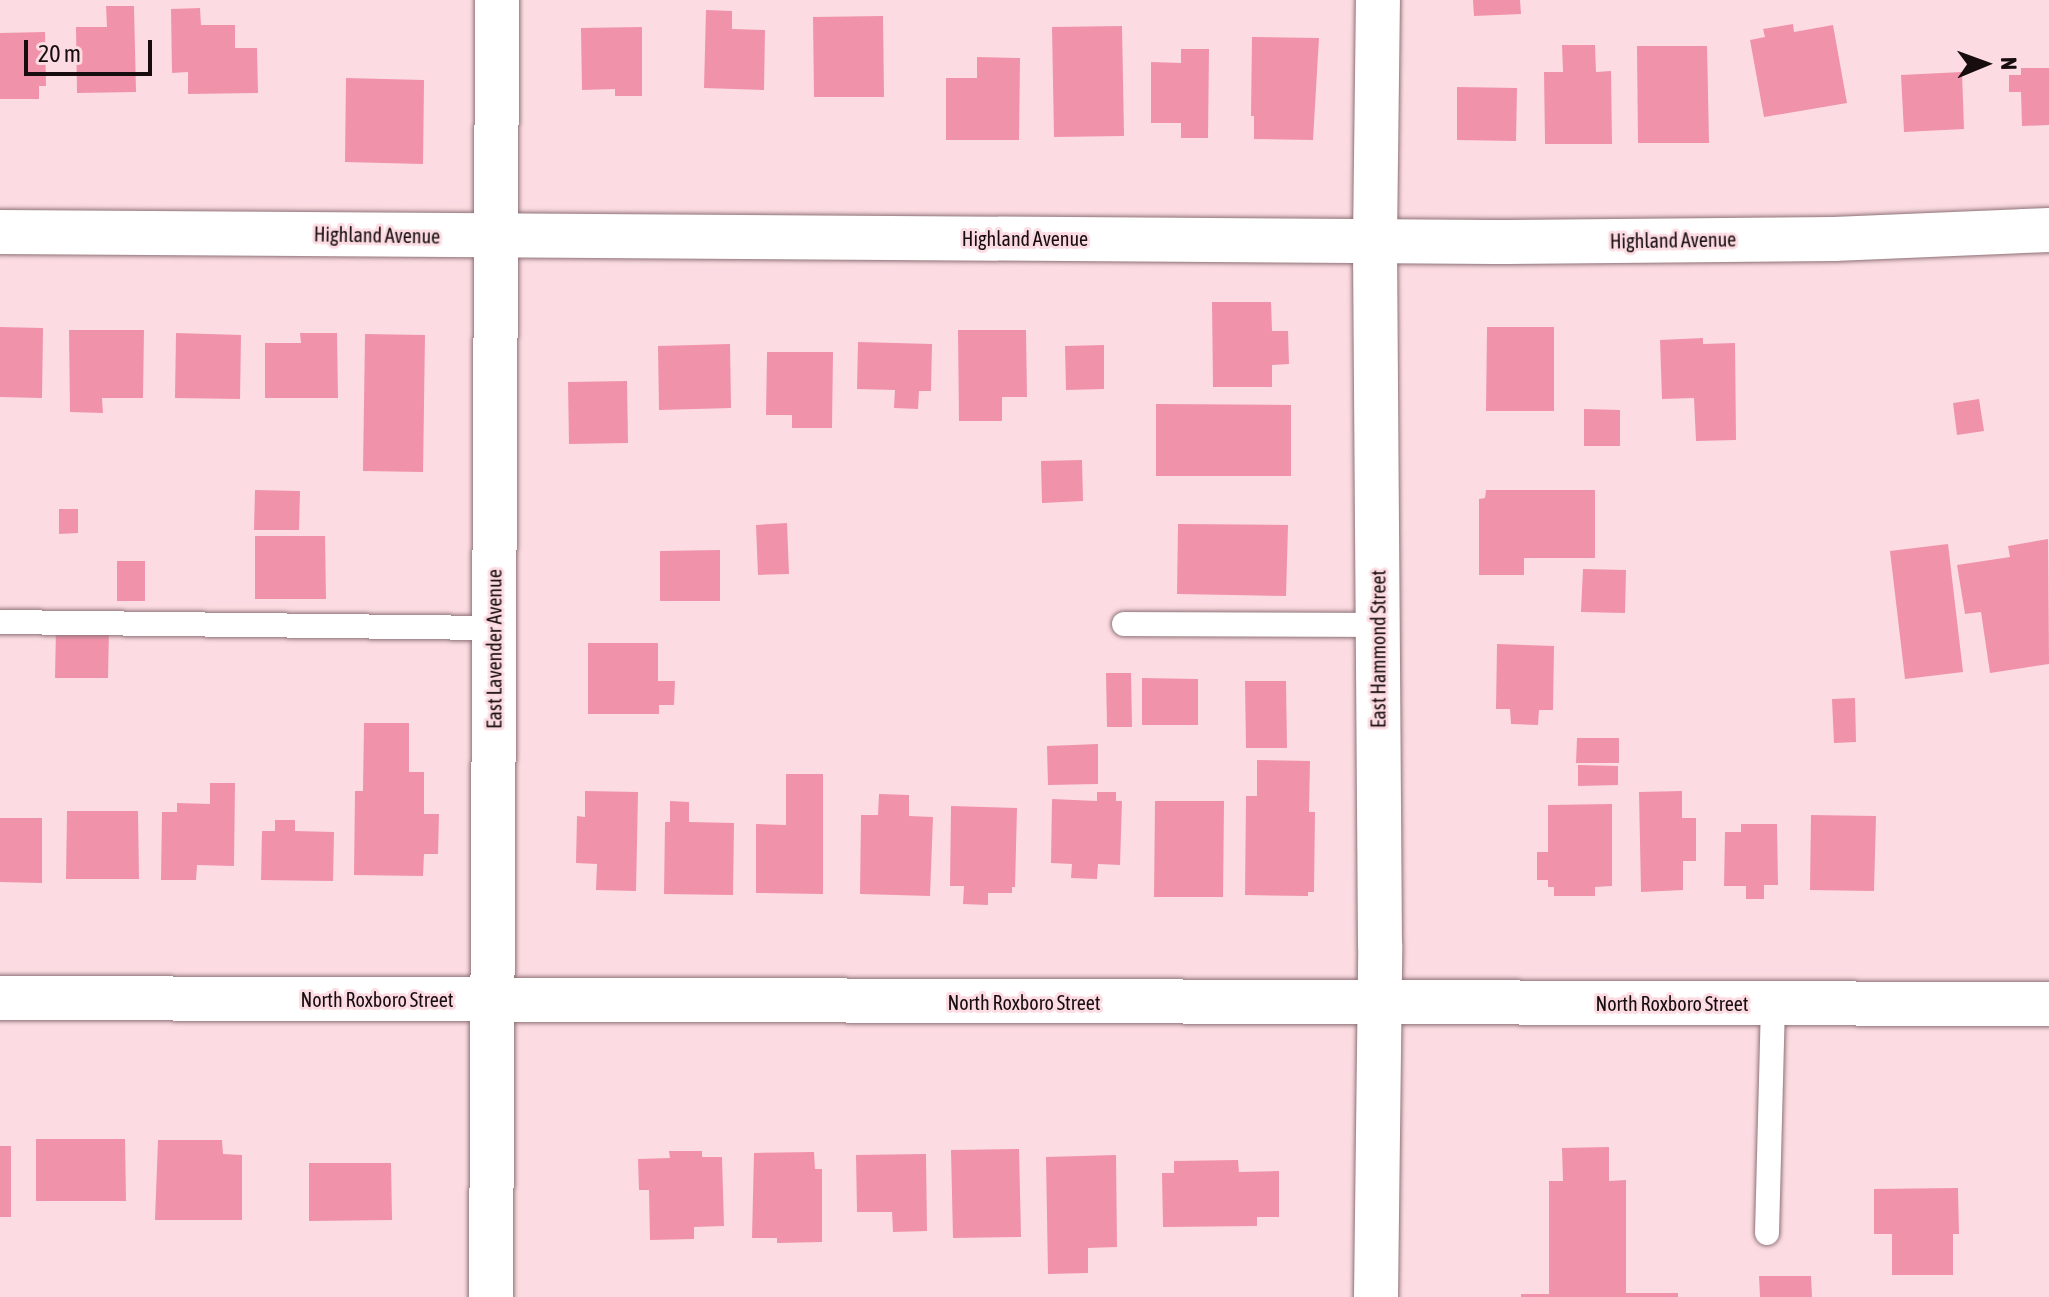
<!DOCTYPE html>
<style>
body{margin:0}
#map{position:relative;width:2049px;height:1297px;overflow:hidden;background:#fcdce2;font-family:"Asap Condensed",sans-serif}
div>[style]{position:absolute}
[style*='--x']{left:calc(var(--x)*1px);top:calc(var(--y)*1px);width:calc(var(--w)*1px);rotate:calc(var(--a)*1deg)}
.building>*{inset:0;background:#f092aa}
.roads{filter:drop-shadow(0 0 2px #8e7278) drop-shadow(0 0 2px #8e7278)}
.lane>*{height:24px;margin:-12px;padding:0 12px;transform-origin:12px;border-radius:12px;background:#fff}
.street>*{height:44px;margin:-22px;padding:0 22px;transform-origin:22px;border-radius:22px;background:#fff}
.primary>*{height:44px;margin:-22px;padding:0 22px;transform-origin:22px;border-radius:22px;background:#fff}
span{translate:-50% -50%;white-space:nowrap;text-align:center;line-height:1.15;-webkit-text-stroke:6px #fcdce2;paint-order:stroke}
.street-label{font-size:20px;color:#170d0f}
.north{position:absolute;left:1945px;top:24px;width:80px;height:80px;-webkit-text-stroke:6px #fcdce2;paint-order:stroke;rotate:89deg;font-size:22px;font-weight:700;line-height:32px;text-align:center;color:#170d0f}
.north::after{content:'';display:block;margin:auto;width:28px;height:36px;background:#170d0f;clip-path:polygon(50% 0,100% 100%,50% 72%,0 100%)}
.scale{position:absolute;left:24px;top:40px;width:128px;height:36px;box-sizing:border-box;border:4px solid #170d0f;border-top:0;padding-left:10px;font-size:24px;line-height:28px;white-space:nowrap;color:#170d0f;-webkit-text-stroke:6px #fcdce2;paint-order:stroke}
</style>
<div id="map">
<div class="building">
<div style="clip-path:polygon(1473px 0,1520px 0,1521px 14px,1474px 16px)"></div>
<div style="clip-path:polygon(106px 6px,134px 6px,136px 92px,77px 93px,76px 27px,107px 27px)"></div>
<div style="clip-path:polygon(200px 8px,201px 25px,235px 25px,235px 48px,257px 48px,258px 93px,188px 94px,188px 72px,172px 73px,171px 9px)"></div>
<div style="clip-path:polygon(706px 10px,732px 11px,732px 29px,765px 30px,764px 90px,704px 88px)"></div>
<div style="clip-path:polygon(883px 16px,884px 97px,814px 97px,813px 17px)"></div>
<div style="clip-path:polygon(1793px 24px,1794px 32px,1833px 25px,1847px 103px,1764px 117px,1750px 40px,1765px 37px,1763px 29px)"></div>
<div style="clip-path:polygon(1122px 26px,1124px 136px,1054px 137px,1052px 27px)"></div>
<div style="clip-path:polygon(642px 27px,642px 96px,615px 96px,615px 89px,582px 90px,581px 28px)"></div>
<div style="clip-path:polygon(45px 32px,46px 86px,39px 86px,39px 99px,0 99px,0 33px)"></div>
<div style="clip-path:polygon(1252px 37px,1319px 38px,1313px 140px,1254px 139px,1254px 116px,1251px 116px)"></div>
<div style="clip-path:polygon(1562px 45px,1595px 45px,1596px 72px,1611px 71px,1612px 144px,1545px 144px,1544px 72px,1563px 72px)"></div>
<div style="clip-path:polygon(1637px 46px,1707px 46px,1709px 143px,1638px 143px)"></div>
<div style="clip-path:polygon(1181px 49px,1209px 49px,1208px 138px,1181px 138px,1181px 123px,1151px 123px,1151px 62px,1181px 63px)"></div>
<div style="clip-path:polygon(977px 57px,1020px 58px,1019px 140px,946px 140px,946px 78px,977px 78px)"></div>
<div style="clip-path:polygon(2021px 68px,2049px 68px,2049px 125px,2022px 126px,2021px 92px,2009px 92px,2009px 75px,2021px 75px)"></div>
<div style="clip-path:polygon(1962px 72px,1964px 129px,1904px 132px,1901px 75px)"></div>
<div style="clip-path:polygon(346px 78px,424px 80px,423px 164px,345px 162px)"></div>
<div style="clip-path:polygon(1457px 87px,1517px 88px,1516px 141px,1457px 140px)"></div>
<div style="clip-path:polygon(1212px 302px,1271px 302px,1272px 331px,1288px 331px,1289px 364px,1272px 365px,1272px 387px,1213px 387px)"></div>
<div style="clip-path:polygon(0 327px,43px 328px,42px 398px,0 397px)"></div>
<div style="clip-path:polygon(1487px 327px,1554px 327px,1554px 411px,1486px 411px)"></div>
<div style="clip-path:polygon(69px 330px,144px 330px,143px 398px,102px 398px,103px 413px,70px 412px)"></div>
<div style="clip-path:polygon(958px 330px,1026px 330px,1027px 397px,1002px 397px,1002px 421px,959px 421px)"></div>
<div style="clip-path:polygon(176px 333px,241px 335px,240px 399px,175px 398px)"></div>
<div style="clip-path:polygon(300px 333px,337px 333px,338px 398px,265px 398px,265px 343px,301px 343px)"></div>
<div style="clip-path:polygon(365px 334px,425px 335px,423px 472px,363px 471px)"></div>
<div style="clip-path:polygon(1703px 338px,1703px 344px,1735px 343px,1736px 440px,1696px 441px,1694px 398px,1662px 399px,1660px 340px)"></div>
<div style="clip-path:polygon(858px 342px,932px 344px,931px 391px,919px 391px,918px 409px,894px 408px,895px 390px,857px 389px)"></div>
<div style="clip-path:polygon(730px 344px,731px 408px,659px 410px,658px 346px)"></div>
<div style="clip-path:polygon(1104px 345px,1104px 389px,1066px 390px,1065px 346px)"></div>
<div style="clip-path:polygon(767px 352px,833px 352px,832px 428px,792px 428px,792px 415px,766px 415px)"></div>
<div style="clip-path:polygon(627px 381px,628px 443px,569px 444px,568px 382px)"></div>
<div style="clip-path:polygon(1979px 399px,1984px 431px,1957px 435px,1953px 403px)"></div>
<div style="clip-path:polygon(1156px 404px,1291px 405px,1291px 476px,1156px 476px)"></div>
<div style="clip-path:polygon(1584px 409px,1620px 410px,1620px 446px,1584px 446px)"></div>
<div style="clip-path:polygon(1082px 460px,1083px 501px,1042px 503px,1041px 461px)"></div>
<div style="clip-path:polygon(255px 490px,300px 491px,299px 530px,254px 530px)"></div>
<div style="clip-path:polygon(1486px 490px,1595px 490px,1595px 558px,1524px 558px,1524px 575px,1479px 575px,1479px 499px,1485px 498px)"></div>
<div style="clip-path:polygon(59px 509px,78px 509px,78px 533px,59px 534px)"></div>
<div style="clip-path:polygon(787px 523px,789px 574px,758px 575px,756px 525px)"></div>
<div style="clip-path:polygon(1178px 524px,1288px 525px,1286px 596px,1177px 594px)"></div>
<div style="clip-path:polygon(255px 536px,325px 536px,326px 599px,255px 599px)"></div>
<div style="clip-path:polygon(2048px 539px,2049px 664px,1990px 673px,1981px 612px,1965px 614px,1957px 565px,2010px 557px,2008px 546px)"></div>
<div style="clip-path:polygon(1948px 544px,1963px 672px,1905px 679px,1890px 551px)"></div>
<div style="clip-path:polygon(720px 550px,720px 601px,660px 601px,660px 551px)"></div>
<div style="clip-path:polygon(117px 561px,145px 561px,145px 601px,117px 601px)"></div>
<div style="clip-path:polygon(1583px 569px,1626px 570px,1625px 613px,1581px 612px)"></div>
<div style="clip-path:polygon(56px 628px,109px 628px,108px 678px,55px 678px)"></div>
<div style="clip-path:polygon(588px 643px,658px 643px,658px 681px,675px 681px,674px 705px,659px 705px,659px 714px,588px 714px)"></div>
<div style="clip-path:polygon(1497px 644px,1554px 646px,1553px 710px,1539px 710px,1538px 725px,1511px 724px,1510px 709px,1496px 709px)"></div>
<div style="clip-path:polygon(1106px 673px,1131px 673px,1132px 727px,1107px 727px)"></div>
<div style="clip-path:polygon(1142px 678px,1198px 679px,1198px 725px,1142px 725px)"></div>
<div style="clip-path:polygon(1245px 681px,1286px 681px,1287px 748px,1246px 748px)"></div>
<div style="clip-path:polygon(1855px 698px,1856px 742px,1834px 743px,1832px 699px)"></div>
<div style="clip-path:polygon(364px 723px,409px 723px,409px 772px,424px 772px,424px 814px,439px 814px,438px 854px,424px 854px,423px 876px,354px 875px,355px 791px,363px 791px)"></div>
<div style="clip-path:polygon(1577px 738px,1619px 738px,1619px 763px,1576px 763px)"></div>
<div style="clip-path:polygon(1098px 744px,1098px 784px,1048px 785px,1047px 746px)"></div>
<div style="clip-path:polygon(1257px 760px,1310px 761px,1309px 812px,1315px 812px,1314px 892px,1308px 892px,1308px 896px,1245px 895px,1246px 796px,1257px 796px)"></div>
<div style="clip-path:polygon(1578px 765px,1618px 766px,1618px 785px,1578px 786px)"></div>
<div style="clip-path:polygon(786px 774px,823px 774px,823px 894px,756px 893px,756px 824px,786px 825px)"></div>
<div style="clip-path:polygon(210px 783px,235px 783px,234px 866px,197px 865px,196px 880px,161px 880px,162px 812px,177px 812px,177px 803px,210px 804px)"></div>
<div style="clip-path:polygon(585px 791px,638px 792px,636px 891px,596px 890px,597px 864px,576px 863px,577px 816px,585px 817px)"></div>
<div style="clip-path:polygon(1682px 791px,1682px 818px,1696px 818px,1696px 861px,1683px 861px,1683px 890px,1641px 892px,1639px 792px)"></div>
<div style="clip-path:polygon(1097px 792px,1116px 792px,1116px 801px,1122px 801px,1120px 865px,1098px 864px,1097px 879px,1071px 878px,1072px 864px,1051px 863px,1052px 799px,1097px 801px)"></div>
<div style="clip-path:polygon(879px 794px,909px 795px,909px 816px,933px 817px,930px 896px,860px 894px,861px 815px,878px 815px)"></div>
<div style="clip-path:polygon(670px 801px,689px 802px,689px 822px,734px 823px,733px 895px,664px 894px,665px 822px,670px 822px)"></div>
<div style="clip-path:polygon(1155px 801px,1224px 801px,1223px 897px,1154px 897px)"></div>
<div style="clip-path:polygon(1612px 804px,1612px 886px,1595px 887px,1595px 896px,1554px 896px,1554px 887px,1548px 887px,1548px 880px,1537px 880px,1537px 852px,1548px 852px,1548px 805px)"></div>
<div style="clip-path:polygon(951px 806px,1017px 808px,1015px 887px,1012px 887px,1012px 893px,988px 893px,988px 905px,963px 904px,964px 886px,950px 886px)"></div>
<div style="clip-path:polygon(67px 811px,138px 811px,139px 879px,66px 879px)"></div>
<div style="clip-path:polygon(1811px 815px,1876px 816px,1874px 891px,1810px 890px)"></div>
<div style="clip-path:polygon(0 818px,42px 818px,42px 883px,0 882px)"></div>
<div style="clip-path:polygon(275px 820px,295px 820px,295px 831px,334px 832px,333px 881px,261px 880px,262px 831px,275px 831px)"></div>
<div style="clip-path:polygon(1741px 824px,1777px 824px,1778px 885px,1764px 885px,1764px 899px,1746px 899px,1746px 886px,1724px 886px,1725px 832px,1741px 832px)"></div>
<div style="clip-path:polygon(36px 1139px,125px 1139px,126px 1201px,36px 1201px)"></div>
<div style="clip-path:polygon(158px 1140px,222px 1140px,223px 1154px,242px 1155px,242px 1220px,155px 1220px)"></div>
<div style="clip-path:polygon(0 1146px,11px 1146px,11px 1217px,0 1217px)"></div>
<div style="clip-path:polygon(1609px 1147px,1609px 1181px,1626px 1180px,1626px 1293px,1678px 1293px,1678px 1297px,1521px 1297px,1521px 1294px,1549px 1294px,1549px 1181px,1563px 1181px,1562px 1148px)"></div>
<div style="clip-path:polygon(1019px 1149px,1021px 1237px,953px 1238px,951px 1150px)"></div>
<div style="clip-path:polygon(669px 1151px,702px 1151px,702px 1157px,722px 1157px,724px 1226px,694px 1227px,694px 1239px,650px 1240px,649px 1190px,639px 1190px,638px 1159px,670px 1158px)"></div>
<div style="clip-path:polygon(814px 1152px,815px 1169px,822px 1169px,822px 1242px,777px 1243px,777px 1238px,752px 1238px,754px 1153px)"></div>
<div style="clip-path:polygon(926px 1154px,927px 1231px,893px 1232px,892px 1212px,857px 1212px,856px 1155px)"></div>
<div style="clip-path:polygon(1116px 1155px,1117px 1247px,1088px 1248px,1088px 1273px,1048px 1274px,1046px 1157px)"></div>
<div style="clip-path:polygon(1238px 1160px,1239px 1172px,1279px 1171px,1279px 1217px,1257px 1217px,1257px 1226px,1163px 1227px,1162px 1173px,1174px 1173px,1174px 1161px)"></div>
<div style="clip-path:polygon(309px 1163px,391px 1163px,392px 1220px,309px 1221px)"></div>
<div style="clip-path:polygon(1958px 1188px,1959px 1234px,1953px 1234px,1953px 1275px,1892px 1275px,1892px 1234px,1874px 1234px,1874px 1189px)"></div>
<div style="clip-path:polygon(1759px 1276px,1811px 1276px,1812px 1297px,1760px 1297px)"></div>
</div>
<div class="roads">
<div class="lane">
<div style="--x:0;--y:622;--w:495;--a:0.7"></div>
<div style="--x:1124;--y:624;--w:254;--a:0.2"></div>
<div style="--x:1767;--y:1233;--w:230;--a:-88.5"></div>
</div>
<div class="street">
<div style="--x:0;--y:232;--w:1495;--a:0.38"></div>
<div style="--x:1495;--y:242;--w:339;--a:-0.5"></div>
<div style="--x:1834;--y:239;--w:215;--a:-2.4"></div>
<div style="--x:491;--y:1297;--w:1297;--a:-89.73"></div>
<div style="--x:1376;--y:1297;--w:352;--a:-89.3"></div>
<div style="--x:1380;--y:945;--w:704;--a:-90.41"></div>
<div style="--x:1375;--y:241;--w:241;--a:-89.3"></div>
</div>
<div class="primary">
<div style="--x:0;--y:998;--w:2049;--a:0.17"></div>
</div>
</div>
<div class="street-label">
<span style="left:377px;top:235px;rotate:1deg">Highland Avenue</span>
<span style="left:1025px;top:238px">Highland Avenue</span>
<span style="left:1673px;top:240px;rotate:-1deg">Highland Avenue</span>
<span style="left:494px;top:649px;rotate:-90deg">East Lavender Avenue</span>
<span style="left:1378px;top:649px;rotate:-90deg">East Hammond Street</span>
<span style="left:377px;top:999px">North Roxboro Street</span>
<span style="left:1024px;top:1002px">North Roxboro Street</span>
<span style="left:1672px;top:1003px">North Roxboro Street</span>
</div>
<div class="north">N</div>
<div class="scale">20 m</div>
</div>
